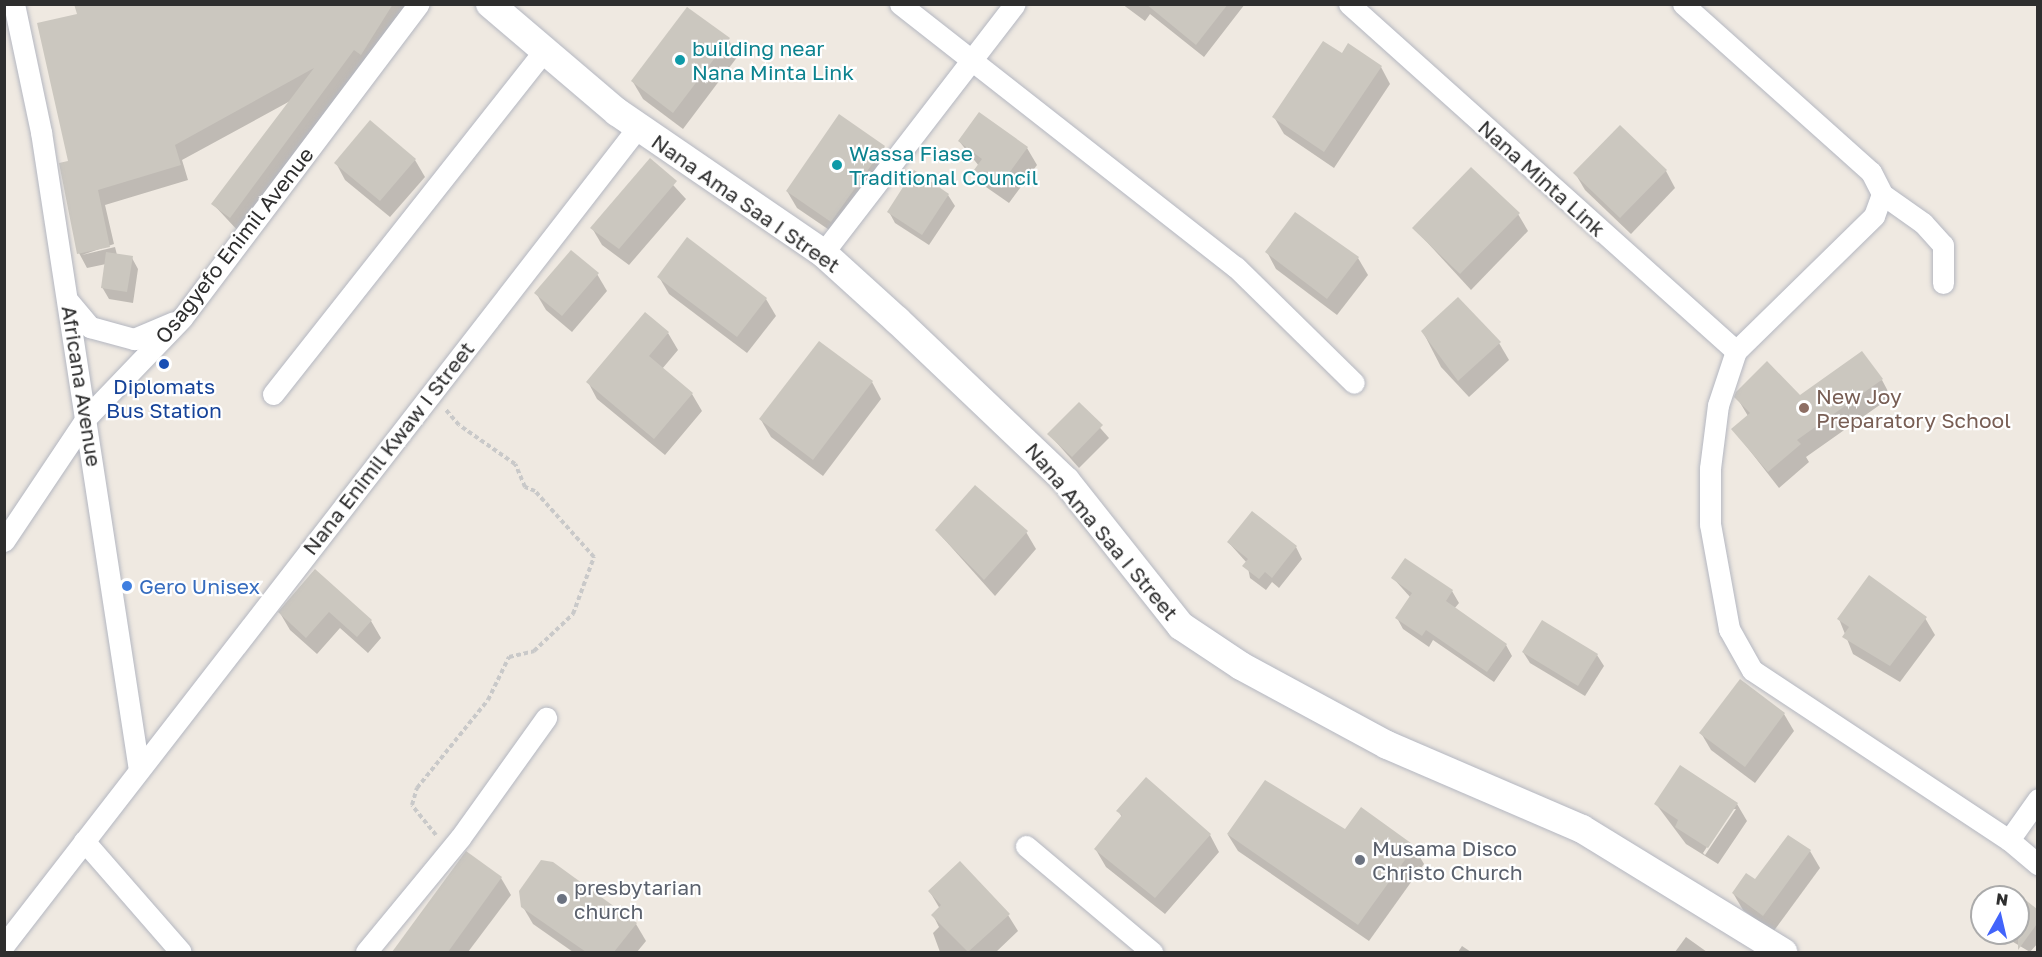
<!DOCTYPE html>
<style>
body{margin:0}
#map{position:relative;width:2042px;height:957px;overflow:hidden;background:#efe9e1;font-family:"Golos Text",sans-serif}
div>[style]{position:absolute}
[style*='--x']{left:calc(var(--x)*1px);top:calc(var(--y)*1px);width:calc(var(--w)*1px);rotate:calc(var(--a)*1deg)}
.shadow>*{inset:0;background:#0003}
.building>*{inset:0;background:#cbc7bf}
.path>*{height:4px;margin-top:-2px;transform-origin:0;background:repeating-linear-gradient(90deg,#c9c9c9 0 4.5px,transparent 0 7.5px)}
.roads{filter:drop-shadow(0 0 2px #b4b7c1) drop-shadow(0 0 2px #b4b7c1)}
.street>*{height:21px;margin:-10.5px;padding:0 10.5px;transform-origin:10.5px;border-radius:10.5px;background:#fff}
.secondary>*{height:28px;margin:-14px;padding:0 14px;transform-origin:14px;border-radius:14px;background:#fff}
.dots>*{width:16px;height:16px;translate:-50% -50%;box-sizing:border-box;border:3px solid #fff;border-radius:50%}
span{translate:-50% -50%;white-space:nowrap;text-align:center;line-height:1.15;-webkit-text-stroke:4.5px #fff;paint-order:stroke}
.culture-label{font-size:21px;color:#0d838f}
.left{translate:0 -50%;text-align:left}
.street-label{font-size:21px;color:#2e2e2e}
.transit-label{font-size:21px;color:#164399}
.education-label{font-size:21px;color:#785e54}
.shop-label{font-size:21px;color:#366cbe}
.worship-label{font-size:21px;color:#5b616d}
.frame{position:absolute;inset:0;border:6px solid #2e2e2e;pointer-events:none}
.north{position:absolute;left:1970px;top:885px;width:60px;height:60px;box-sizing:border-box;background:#fff;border:2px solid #ababab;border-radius:50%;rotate:8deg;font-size:16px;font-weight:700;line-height:24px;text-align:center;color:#2e2e2e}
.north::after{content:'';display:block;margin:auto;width:21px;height:27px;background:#4264fb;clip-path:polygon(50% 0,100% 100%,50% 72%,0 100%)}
</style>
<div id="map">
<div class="shadow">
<div style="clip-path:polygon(75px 4px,411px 4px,239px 232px,213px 204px,292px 100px,182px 160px,188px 180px,105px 205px,114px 244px,82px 255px,115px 247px,117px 255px,132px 258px,138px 269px,133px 303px,109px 299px,102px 287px,106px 264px,87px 268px,79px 253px,70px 163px,79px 16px)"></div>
<div style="clip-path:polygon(1122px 4px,1245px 4px,1204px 57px,1150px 14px,1145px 21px)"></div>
<div style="clip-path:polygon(728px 39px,738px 56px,683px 129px,643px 99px,633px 82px)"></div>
<div style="clip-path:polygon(1342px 55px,1381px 67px,1390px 84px,1334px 168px,1284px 134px,1274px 117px)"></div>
<div style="clip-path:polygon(839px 116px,884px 147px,894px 164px,841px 238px,797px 208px,787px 191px)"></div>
<div style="clip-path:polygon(959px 141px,1027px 148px,1037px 165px,1009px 203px,986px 187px,979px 166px)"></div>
<div style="clip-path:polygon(415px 160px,425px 177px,390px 217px,345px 180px,336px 163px)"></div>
<div style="clip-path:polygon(650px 160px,686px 199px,629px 265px,602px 245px,592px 228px)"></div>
<div style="clip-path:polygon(1666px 171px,1675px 188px,1631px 234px,1585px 190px,1575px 173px)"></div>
<div style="clip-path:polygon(948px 195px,955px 206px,929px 245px,895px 223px,889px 212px)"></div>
<div style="clip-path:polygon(1518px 214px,1528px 231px,1471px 290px,1414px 228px)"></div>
<div style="clip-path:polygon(1267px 252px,1358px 258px,1368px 275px,1337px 315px,1276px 269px)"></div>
<div style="clip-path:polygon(597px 274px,607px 291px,572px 332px,546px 310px,536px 293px)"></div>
<div style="clip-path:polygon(659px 277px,766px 299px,776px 316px,747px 353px,669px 294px)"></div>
<div style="clip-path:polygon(1423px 332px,1499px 343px,1509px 360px,1469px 397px,1441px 367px)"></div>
<div style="clip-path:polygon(668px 333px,678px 350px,662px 369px,692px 394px,702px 411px,665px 455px,597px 399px,588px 382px)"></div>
<div style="clip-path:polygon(1882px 380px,1891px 397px,1806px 457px,1809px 462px,1779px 488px,1733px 429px,1748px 416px,1736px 396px,1800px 397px)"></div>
<div style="clip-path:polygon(872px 382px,881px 399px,823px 476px,771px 437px,761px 420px)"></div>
<div style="clip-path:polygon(1079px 404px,1109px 438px,1079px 468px,1049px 434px)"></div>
<div style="clip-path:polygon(936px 530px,1026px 532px,1036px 549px,995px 596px)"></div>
<div style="clip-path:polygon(1229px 543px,1296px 547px,1302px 559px,1279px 588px,1272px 582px,1266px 590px,1250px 578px,1247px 563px)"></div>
<div style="clip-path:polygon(1406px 560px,1452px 591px,1459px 603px,1454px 609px,1506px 645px,1512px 656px,1494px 682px,1433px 640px,1429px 647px,1403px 629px,1397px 618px,1411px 598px,1393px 578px)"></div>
<div style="clip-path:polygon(315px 572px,371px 621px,381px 638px,368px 653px,340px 628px,317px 654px,290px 630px,280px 613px)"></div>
<div style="clip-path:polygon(1925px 618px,1935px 635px,1900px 682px,1853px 654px,1839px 619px)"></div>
<div style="clip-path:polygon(1523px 652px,1597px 655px,1604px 666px,1585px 696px,1530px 663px)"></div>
<div style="clip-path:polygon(1784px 714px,1794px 731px,1755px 783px,1711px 750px,1701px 733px)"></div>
<div style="clip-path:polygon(evenodd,1656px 804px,1737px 804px,1747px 821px,1718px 864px,1686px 844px,1656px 804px,1732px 809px,1736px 809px,1705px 855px,1703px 853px,1732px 809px)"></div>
<div style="clip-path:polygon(1118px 811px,1210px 835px,1219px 852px,1165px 914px,1106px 867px,1096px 850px,1122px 817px)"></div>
<div style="clip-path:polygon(1345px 831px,1414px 847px,1424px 864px,1369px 941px,1238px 851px,1228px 835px)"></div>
<div style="clip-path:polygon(1810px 851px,1820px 868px,1773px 932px,1743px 910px,1733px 893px)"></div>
<div style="clip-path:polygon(466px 853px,501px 878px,511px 895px,468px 952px,393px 952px)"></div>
<div style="clip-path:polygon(552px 863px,636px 924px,646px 941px,637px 952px,573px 952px,533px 924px,523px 907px)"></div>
<div style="clip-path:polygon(2004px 886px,2038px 911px,2038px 943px,2030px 952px,1998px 933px,2018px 933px,2018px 897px,1996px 897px)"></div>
<div style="clip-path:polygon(930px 892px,1008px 915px,1018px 931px,996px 952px,940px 952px,933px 933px,939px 927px,933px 915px,940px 909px)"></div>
<div style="clip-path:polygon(1686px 937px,1707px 952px,1675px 952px)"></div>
<div style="clip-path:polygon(1462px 946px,1471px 952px,1458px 952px)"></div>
</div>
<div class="building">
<div style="clip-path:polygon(74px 4px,393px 4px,361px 55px,354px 50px,230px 218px,211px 204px,314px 68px,175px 145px,181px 165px,98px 190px,110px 247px,77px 254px,59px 163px,68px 161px,37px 23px,77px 14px)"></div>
<div style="clip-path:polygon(1146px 4px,1228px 4px,1196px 45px)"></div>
<div style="clip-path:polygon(687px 7px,730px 38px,673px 113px,631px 81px)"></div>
<div style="clip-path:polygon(1323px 41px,1342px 53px,1348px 43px,1382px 66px,1324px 152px,1272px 117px)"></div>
<div style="clip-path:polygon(979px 112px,1028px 147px,999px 187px,974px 170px,982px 159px,958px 141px)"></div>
<div style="clip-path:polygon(839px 114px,885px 146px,831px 222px,786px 191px)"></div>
<div style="clip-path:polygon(370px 120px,416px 159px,380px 201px,334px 163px)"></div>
<div style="clip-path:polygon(1620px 125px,1667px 170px,1620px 218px,1573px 173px)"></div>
<div style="clip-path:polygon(650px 158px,677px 181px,619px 249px,590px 228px)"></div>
<div style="clip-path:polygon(1471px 167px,1520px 213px,1460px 274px,1412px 228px)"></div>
<div style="clip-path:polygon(914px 170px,949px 194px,922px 235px,887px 212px)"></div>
<div style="clip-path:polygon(1295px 212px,1359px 257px,1327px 299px,1265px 252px)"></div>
<div style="clip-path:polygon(687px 237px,767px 298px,737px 337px,657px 277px)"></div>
<div style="clip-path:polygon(571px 250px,599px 273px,562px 316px,534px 293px)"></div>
<div style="clip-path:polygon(106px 252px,133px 256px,127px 292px,101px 288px)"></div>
<div style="clip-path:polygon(1458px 297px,1501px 342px,1458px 381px,1421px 331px)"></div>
<div style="clip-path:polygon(645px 312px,669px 332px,649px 356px,693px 393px,654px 439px,586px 382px)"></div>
<div style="clip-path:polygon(819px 341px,873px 381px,813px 460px,759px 419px)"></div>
<div style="clip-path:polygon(1862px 351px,1883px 379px,1797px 440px,1801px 444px,1768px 472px,1731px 429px,1750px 413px,1734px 397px,1736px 392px,1767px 361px,1800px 395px)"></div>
<div style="clip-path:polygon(1079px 402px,1103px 425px,1072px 457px,1047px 434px)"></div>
<div style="clip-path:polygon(975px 485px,1028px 531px,984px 580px,935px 530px)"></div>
<div style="clip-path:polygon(1252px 511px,1297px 546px,1272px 578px,1265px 572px,1259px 579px,1242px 566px,1248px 559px,1227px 542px)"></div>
<div style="clip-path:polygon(1405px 558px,1453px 590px,1446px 601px,1507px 644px,1487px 672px,1426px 630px,1422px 636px,1395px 618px,1412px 593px,1391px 578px)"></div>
<div style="clip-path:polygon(315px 569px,372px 620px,357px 637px,329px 612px,306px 638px,278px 612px)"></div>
<div style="clip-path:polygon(1869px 575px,1927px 617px,1890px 666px,1842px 637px,1849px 627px,1837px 619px)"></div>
<div style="clip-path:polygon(1542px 620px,1598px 654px,1578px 686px,1522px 652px)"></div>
<div style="clip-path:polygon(1740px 679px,1785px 713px,1745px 767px,1699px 733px)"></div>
<div style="clip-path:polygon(1680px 765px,1738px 803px,1708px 848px,1675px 827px,1678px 820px,1654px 804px)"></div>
<div style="clip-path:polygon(1146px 777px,1211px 834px,1155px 898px,1094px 849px,1122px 815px,1116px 811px)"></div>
<div style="clip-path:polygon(1265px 780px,1345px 829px,1361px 807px,1415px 846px,1358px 925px,1227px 834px)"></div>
<div style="clip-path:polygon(1788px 835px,1811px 850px,1763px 916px,1732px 893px,1746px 873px,1755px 879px)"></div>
<div style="clip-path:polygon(466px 851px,502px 877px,448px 952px,392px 952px)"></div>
<div style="clip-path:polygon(541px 860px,553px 862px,637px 923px,614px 952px,586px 952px,521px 907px,519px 891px)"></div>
<div style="clip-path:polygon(960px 861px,1010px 914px,968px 952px,931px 915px,941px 905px,928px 891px)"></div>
<div style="clip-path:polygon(2018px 894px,2037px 909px,2037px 924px,2018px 950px)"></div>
</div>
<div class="path">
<div style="--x:436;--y:835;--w:38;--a:-129"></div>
<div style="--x:412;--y:805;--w:18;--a:-74"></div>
<div style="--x:417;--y:788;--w:113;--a:-51.1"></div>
<div style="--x:488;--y:700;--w:48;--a:-64"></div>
<div style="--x:509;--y:657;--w:26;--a:-13"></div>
<div style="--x:534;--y:651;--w:54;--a:-43.5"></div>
<div style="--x:573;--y:614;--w:61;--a:-69.8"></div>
<div style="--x:594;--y:557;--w:89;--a:-131.8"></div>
<div style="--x:535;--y:491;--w:11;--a:-158"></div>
<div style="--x:525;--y:487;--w:25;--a:-113"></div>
<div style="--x:515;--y:464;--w:68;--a:-145.1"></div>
<div style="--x:459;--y:425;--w:21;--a:-131"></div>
</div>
<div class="roads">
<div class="street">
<div style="--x:14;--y:4;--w:131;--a:78.1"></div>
<div style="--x:41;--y:132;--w:645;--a:81.27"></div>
<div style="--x:900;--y:4;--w:427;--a:38.1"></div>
<div style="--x:1236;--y:267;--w:165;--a:44.5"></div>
<div style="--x:1349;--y:4;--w:520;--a:41.88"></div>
<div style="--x:1683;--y:4;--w:252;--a:41.8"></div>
<div style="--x:1871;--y:172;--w:25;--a:63"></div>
<div style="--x:1882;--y:194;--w:50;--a:35.3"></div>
<div style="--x:1923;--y:223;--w:30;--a:48"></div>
<div style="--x:1943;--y:245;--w:38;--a:90"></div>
<div style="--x:1882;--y:194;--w:23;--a:110"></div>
<div style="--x:1874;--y:216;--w:193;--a:135.6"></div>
<div style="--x:1736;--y:351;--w:57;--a:108.4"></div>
<div style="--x:1718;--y:405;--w:64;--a:97.2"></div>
<div style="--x:1710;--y:468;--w:56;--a:90"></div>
<div style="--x:1710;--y:524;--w:107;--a:79.7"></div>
<div style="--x:1729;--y:629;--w:47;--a:60.7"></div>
<div style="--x:1752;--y:670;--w:308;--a:33.5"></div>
<div style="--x:2009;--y:840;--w:50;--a:-54.7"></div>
<div style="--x:823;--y:253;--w:314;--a:-52.4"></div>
<div style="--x:69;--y:302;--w:33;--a:50"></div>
<div style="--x:90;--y:327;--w:46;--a:15.3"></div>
<div style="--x:134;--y:339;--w:43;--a:-23"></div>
<div style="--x:273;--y:394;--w:437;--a:-51.7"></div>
<div style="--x:4;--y:541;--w:149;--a:-56.2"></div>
<div style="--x:87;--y:417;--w:137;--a:-46.2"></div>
<div style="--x:182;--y:318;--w:393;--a:-53"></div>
<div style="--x:2009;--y:840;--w:38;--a:40"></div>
<div style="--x:84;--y:841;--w:147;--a:48.9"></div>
<div style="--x:1026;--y:846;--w:165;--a:40.1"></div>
<div style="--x:4;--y:945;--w:1035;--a:-52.22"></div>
<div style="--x:366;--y:952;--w:148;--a:-50.5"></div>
<div style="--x:460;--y:838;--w:148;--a:-54.4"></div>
</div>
<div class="secondary">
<div style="--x:490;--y:4;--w:167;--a:40.4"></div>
<div style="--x:617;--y:112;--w:250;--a:34.4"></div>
<div style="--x:823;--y:253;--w:100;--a:42.2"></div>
<div style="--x:897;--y:320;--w:233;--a:43.6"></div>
<div style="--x:1066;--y:481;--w:185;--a:51.6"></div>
<div style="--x:1181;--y:626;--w:72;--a:33.7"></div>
<div style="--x:1241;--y:666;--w:166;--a:28.4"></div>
<div style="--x:1387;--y:745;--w:212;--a:23.3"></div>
<div style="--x:1582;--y:829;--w:236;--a:31.5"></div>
</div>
</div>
<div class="dots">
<div style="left:680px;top:60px;background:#0f9aa8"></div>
<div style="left:837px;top:165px;background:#0f9aa8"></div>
<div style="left:164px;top:364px;background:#1a4fb4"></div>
<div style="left:1804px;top:408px;background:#8d6e63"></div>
<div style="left:127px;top:586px;background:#3f7fe0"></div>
<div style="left:1360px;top:860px;background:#6b7280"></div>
<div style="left:562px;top:899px;background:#6b7280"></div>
</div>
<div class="culture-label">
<span class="left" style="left:692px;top:60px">building near<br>Nana Minta Link</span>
<span class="left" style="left:849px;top:165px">Wassa Fiase<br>Traditional Council</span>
</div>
<div class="street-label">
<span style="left:1542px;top:178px;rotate:42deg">Nana Minta Link</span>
<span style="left:746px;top:203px;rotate:35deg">Nana Ama Saa I Street</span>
<span style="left:234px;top:245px;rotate:-52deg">Osagyefo Enimil Avenue</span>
<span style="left:82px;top:386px;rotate:81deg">Africana Avenue</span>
<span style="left:388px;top:448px;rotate:-52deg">Nana Enimil Kwaw I Street</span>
<span style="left:1102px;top:531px;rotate:50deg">Nana Ama Saa I Street</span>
</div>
<div class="transit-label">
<span style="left:164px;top:398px">Diplomats<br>Bus Station</span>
</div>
<div class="education-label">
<span class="left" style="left:1816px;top:408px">New Joy<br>Preparatory School</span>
</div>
<div class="shop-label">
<span class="left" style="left:139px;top:586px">Gero Unisex</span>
</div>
<div class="worship-label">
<span class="left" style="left:1372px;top:860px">Musama Disco<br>Christo Church</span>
<span class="left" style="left:574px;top:899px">presbytarian<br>church</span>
</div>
<div class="frame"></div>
<div class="north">N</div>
</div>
